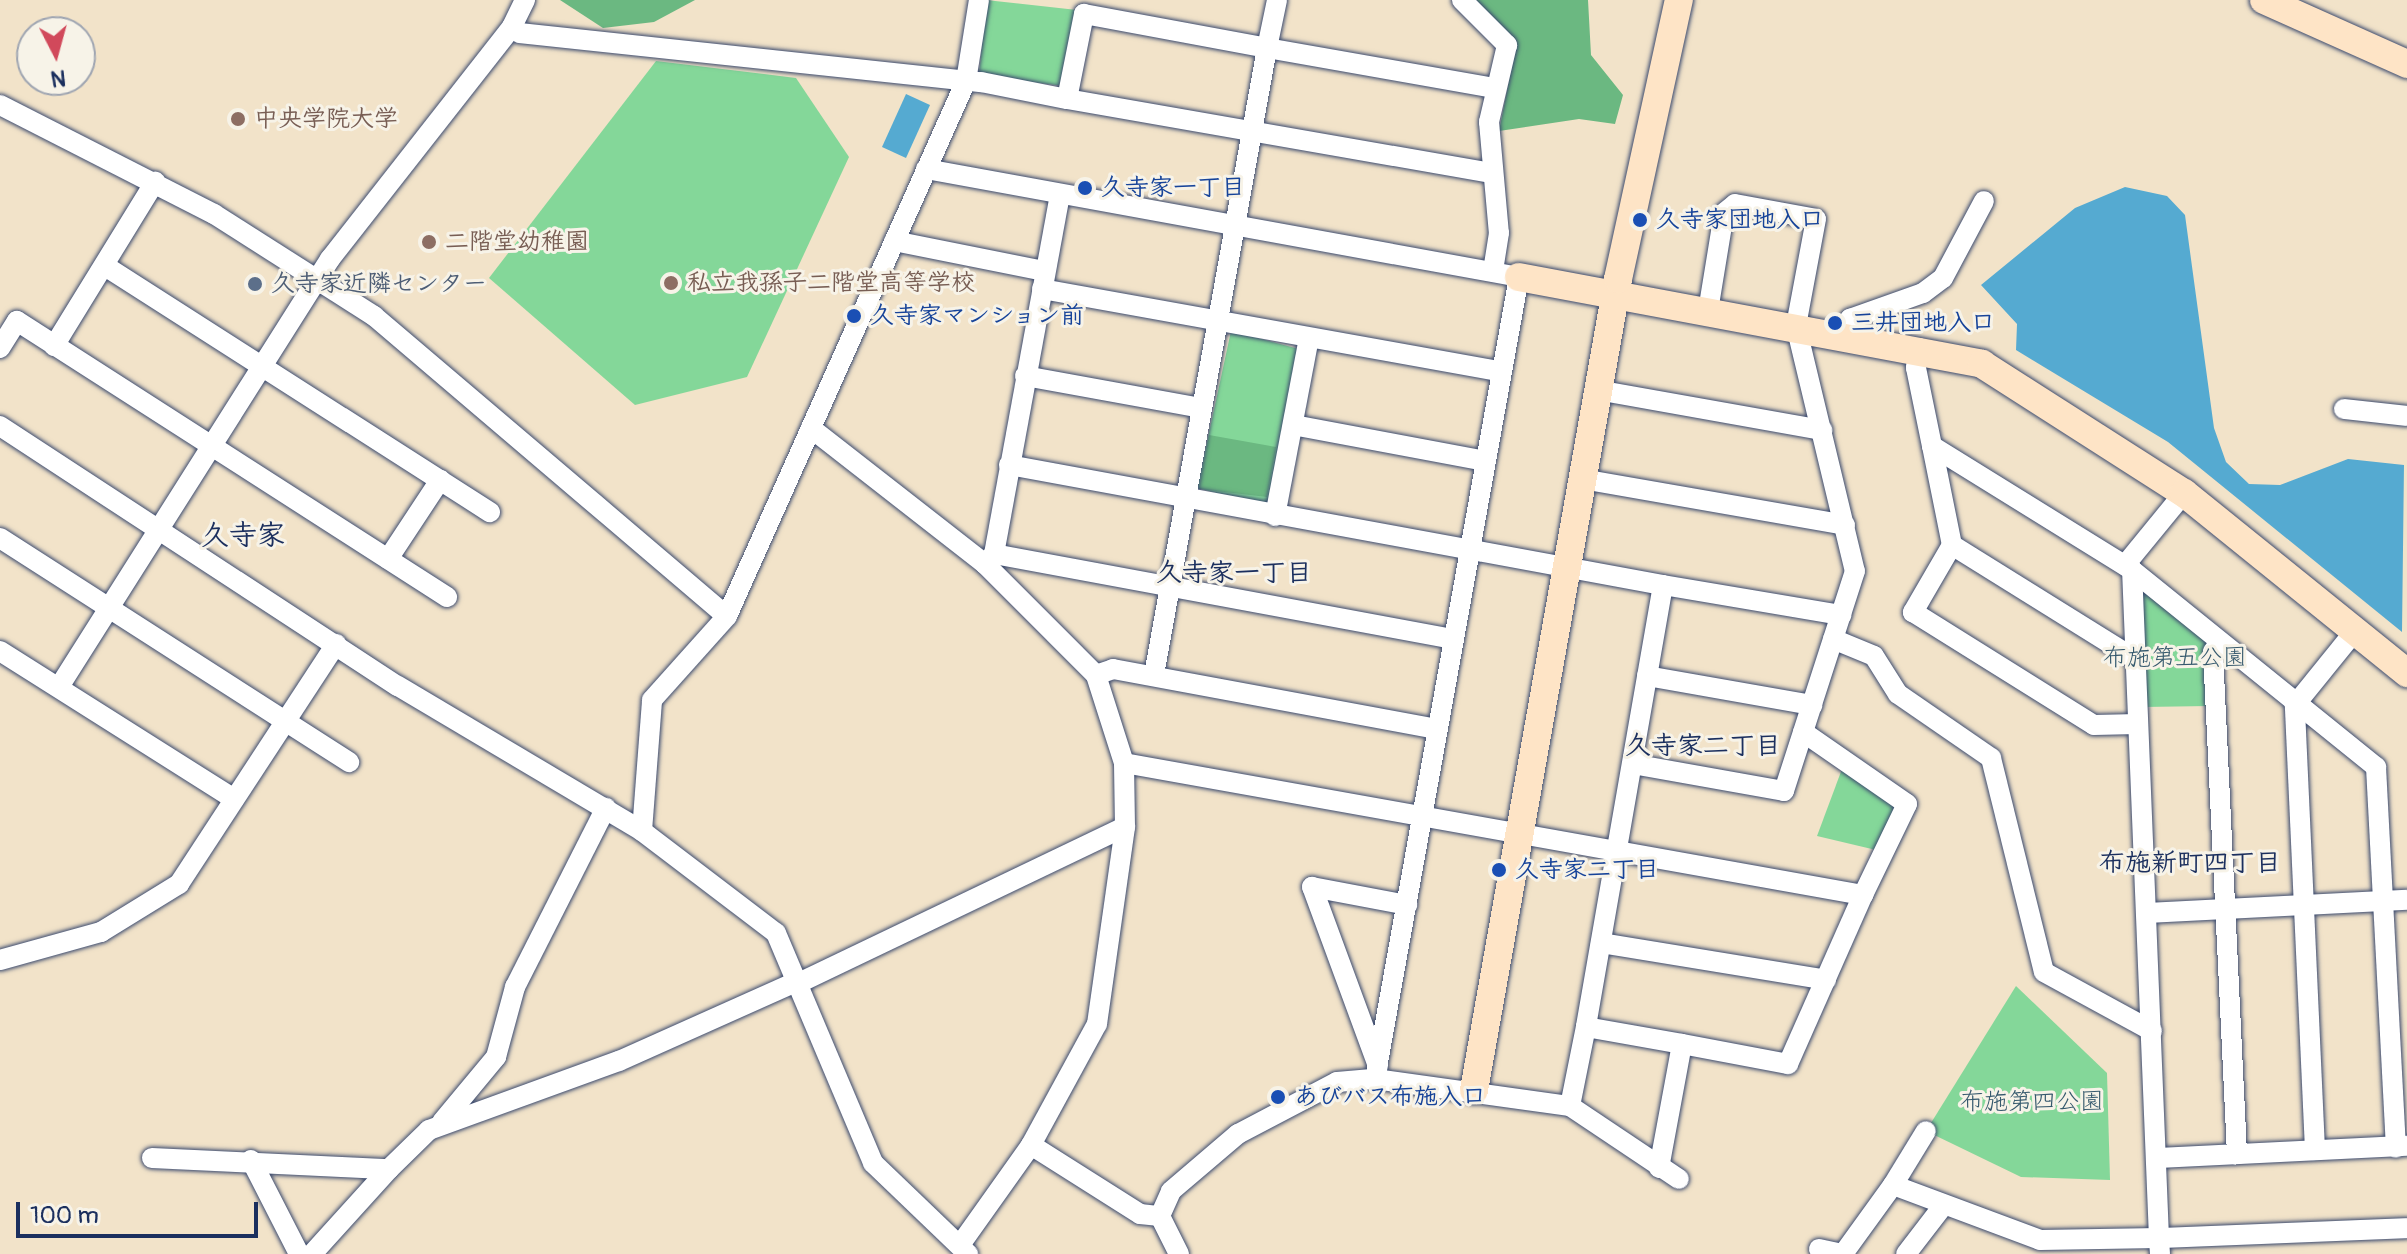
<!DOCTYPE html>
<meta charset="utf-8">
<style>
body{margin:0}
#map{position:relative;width:2407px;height:1254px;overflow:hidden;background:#f2e3c9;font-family:Pangolin,"Klee One",sans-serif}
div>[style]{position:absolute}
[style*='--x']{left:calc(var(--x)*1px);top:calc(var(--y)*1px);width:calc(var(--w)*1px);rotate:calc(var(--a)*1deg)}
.green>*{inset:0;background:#84d799}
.forest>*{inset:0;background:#6bb881}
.water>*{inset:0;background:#55aad1}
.roads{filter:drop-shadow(0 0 2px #3b4a6e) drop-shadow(0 0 2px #3b4a6e)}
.street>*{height:20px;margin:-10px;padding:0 10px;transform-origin:10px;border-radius:10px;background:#fff}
.secondary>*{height:28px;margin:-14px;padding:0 14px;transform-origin:14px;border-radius:14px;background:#fee4c6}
.dots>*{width:22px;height:22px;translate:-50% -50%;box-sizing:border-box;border:4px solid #f7f3e8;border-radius:50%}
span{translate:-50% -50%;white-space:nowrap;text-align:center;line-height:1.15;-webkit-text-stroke:6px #f7f3e8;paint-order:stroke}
.education-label{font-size:24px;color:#785e54;font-weight:700}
.left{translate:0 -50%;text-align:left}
.transit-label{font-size:24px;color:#164399;font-weight:700}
.service-label{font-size:24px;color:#4e5e75;font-weight:700}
.park-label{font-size:24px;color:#35596d}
.neighbourhood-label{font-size:26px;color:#1b2f5e;font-weight:700}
.quarter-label{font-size:28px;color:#1b2f5e;font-weight:700}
.north{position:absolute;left:16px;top:16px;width:80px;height:80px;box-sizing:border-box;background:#f7f3e8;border:2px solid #9fa5b1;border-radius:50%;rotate:174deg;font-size:22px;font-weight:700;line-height:32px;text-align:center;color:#1b2f5e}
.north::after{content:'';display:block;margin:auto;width:28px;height:36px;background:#d1495b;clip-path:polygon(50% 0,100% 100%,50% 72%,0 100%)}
.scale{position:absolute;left:16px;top:1202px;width:242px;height:36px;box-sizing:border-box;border:4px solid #1b2f5e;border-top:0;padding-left:10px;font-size:24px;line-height:28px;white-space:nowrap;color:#1b2f5e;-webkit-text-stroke:6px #f7f3e8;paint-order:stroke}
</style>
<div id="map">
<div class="green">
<div style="clip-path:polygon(986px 0,1077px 10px,1064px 86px,979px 76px)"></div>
<div style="clip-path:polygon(656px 61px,796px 78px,849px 157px,747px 377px,635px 405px,489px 278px)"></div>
<div style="clip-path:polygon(1231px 331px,1299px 349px,1271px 500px,1263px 505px,1197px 488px)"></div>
<div style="clip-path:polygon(2143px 592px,2208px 641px,2209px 706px,2143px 707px)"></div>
<div style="clip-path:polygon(1842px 769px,1896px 807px,1876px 850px,1817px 836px)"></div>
<div style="clip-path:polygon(2016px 986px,2107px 1073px,2110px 1180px,2021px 1177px,1926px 1131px)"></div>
</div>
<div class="forest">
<div style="clip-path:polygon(560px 0,695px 0,654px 22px,603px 28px)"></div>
<div style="clip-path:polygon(1476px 0,1588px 0,1591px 55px,1623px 95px,1615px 124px,1579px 119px,1499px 131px,1516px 45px)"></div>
<div style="clip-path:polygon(1209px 435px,1276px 447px,1267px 497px,1199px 489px)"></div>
</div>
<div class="water">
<div style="clip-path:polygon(906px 94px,930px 105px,906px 158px,882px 147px)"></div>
<div style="clip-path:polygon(2125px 187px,2167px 196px,2185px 215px,2214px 428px,2226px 462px,2249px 484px,2280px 485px,2348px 459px,2404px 465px,2402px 632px,2168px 442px,2016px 350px,2017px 324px,1981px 285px,2075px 208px)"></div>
</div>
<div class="roads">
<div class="street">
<div style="--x:525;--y:0;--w:30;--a:116"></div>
<div style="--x:512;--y:27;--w:10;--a:37"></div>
<div style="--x:520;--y:33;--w:464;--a:6.1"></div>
<div style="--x:981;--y:82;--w:88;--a:11.2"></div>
<div style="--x:1067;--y:99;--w:87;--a:-78.7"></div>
<div style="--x:1084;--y:14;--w:186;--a:10.5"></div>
<div style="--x:1267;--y:48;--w:49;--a:-78.2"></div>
<div style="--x:1462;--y:0;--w:64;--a:45"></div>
<div style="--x:1507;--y:45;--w:79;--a:103.2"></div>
<div style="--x:1489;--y:122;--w:111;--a:84.9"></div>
<div style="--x:1499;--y:233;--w:39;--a:99"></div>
<div style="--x:1067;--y:99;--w:430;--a:9.9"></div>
<div style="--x:0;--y:105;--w:240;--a:27"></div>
<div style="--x:214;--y:214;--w:190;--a:32.5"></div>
<div style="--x:374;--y:316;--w:463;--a:40.4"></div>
<div style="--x:926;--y:169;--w:603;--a:10.32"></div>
<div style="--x:1519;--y:277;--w:815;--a:100.18"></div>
<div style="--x:894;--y:241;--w:153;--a:11.3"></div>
<div style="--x:105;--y:266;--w:457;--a:32.6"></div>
<div style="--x:1042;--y:289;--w:467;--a:10.2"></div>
<div style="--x:1708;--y:311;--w:99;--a:-80.7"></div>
<div style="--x:1724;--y:213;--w:14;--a:-39"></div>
<div style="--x:1735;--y:204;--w:82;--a:10.5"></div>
<div style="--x:1816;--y:219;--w:109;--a:100.6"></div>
<div style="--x:1796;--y:326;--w:252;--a:76.5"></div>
<div style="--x:1855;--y:571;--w:169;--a:107.9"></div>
<div style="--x:1839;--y:334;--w:19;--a:-54"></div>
<div style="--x:1850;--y:319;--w:77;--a:-19.6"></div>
<div style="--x:1923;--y:293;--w:25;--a:-37"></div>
<div style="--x:1943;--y:278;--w:87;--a:-62"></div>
<div style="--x:54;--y:346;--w:193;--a:-58.4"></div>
<div style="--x:0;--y:348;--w:32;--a:-58"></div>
<div style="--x:17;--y:321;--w:511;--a:32.69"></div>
<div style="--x:1919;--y:348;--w:20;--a:99"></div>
<div style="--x:1916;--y:368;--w:80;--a:78.4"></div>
<div style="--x:1932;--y:446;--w:235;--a:31.8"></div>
<div style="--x:2132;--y:570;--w:314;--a:38.9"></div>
<div style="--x:2376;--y:767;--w:381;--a:87"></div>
<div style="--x:1025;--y:376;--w:179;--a:10.3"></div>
<div style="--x:1597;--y:390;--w:229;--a:10.1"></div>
<div style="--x:2344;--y:409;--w:63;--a:6.3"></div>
<div style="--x:1293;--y:425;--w:196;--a:10.6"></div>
<div style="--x:0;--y:426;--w:475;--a:33.2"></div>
<div style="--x:398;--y:686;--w:284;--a:30.7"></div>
<div style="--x:642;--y:831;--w:168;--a:37.3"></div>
<div style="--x:776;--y:933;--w:250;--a:67.1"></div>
<div style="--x:873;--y:1163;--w:132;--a:43.8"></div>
<div style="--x:1932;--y:446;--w:101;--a:78.6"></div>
<div style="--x:1952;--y:545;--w:78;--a:120.2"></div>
<div style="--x:1913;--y:612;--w:213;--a:32"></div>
<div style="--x:2094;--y:725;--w:44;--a:-1.3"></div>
<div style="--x:1009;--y:465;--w:665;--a:10.4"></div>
<div style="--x:1663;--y:585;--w:449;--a:99.9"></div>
<div style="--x:1586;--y:1027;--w:97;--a:10"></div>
<div style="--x:1682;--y:1044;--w:126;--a:100.5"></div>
<div style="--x:1582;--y:479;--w:267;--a:9.9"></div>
<div style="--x:1275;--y:516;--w:181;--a:-79.2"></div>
<div style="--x:0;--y:538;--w:415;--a:32.7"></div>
<div style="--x:1952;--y:545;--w:216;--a:31.9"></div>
<div style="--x:994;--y:554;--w:468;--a:10.5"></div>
<div style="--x:388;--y:559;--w:95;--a:-56.6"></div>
<div style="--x:985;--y:564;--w:13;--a:-48"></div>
<div style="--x:994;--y:554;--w:365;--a:-79.6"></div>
<div style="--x:2125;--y:565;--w:93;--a:-50.7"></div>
<div style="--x:1663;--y:585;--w:181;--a:9.6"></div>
<div style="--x:1833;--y:639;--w:44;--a:22.5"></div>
<div style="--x:1874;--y:656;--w:45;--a:57.7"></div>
<div style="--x:1898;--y:694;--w:113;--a:34.5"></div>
<div style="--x:1991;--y:758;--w:220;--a:76.1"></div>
<div style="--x:2044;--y:972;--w:123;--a:28.6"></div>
<div style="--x:2219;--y:643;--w:11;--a:124"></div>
<div style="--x:2213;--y:652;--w:503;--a:87.26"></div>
<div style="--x:0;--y:651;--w:277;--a:32.3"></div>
<div style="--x:1096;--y:675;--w:18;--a:-19"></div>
<div style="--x:1113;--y:669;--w:330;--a:10.5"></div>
<div style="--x:1154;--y:675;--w:637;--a:-79.78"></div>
<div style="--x:1267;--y:48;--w:230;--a:10"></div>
<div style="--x:1647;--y:676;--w:168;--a:10"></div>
<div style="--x:59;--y:687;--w:507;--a:-57.66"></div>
<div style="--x:330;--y:259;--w:295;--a:-51.9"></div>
<div style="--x:1124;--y:763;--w:751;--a:10.13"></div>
<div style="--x:1863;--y:895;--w:101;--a:-64.2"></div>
<div style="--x:1907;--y:804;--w:126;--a:-145.3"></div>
<div style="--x:1803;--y:732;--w:62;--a:107.9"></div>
<div style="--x:1784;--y:791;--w:154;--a:-169.9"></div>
<div style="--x:642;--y:831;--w:131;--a:-85.6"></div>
<div style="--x:652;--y:700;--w:113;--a:-48.2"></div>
<div style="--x:727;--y:616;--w:586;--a:-65.93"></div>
<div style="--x:966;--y:81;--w:82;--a:-80.9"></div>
<div style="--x:2147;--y:913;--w:260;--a:-2.9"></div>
<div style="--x:1601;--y:943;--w:228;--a:9.3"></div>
<div style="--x:0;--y:960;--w:105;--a:-15.5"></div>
<div style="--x:101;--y:932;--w:92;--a:-31.6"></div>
<div style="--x:179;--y:884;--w:287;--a:-56.8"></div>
<div style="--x:801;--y:982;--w:359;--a:-25.6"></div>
<div style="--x:1125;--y:827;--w:64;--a:-90.9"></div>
<div style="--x:1124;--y:763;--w:92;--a:-107.7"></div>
<div style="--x:1096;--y:675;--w:157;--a:-135"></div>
<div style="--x:985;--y:564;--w:221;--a:-142"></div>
<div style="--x:1682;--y:1044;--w:108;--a:10.7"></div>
<div style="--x:1788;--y:1064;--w:185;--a:-66.1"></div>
<div style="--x:1378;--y:1066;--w:191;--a:-110.2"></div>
<div style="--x:1312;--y:887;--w:97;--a:10.7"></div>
<div style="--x:1570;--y:1106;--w:81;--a:-78.6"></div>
<div style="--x:442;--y:1122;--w:85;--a:-50.3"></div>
<div style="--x:496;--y:1057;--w:73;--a:-74.8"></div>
<div style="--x:515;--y:987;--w:201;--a:-63.1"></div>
<div style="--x:1031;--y:1145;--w:129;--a:32.3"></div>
<div style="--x:1140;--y:1214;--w:20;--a:6"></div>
<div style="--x:2315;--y:1150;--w:445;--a:-92.6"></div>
<div style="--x:2295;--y:705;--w:95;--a:-51"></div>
<div style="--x:152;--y:1158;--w:237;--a:2.7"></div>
<div style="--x:389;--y:1169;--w:56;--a:-44.3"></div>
<div style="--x:429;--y:1130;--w:202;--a:-20"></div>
<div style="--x:619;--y:1061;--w:198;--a:-24.1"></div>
<div style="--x:2158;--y:1158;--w:249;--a:-2.8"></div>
<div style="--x:251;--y:1160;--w:106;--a:62.9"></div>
<div style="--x:1893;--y:1185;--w:63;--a:-58.6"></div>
<div style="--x:960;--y:1245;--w:123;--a:-54.6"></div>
<div style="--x:1031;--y:1145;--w:138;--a:-61.4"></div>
<div style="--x:1097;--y:1024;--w:199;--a:-81.9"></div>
<div style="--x:1819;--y:1249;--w:24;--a:12"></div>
<div style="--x:312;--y:1254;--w:115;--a:-47.8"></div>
<div style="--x:1179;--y:1254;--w:42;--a:-116.6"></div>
<div style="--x:1160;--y:1216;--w:27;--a:-66"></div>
<div style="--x:1171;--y:1191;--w:88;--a:-40.4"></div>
<div style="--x:1238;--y:1134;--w:112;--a:-27.7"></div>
<div style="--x:1337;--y:1082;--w:38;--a:-5"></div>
<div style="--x:1375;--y:1079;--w:197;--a:7.9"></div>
<div style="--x:1570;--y:1106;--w:131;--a:33.8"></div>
<div style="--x:1843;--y:1254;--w:85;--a:-54.1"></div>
<div style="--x:1893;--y:1185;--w:157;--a:20.5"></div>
<div style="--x:2040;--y:1240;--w:119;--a:-1"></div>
<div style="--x:2159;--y:1238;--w:669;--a:-92.31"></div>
<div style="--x:1906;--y:1254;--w:61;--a:-52.4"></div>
<div style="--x:2160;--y:1254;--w:16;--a:-94"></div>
<div style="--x:2159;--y:1238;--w:248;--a:-2.3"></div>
</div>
<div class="secondary">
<div style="--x:2264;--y:0;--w:157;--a:24.1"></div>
<div style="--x:1519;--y:277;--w:471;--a:10.6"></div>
<div style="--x:1982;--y:364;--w:240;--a:32.6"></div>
<div style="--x:2184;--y:493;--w:287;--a:38.9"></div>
<div style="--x:1474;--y:1090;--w:824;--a:-79.93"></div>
<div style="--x:1618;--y:279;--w:286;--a:-77.7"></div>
</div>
</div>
<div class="dots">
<div style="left:238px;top:119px;background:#8d6e63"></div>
<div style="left:1085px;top:188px;background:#1a4fb4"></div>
<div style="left:1640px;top:220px;background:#1a4fb4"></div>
<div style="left:429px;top:242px;background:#8d6e63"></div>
<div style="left:671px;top:283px;background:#8d6e63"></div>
<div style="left:255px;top:284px;background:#5c6f8a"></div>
<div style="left:854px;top:316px;background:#1a4fb4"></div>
<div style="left:1835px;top:323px;background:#1a4fb4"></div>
<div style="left:1499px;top:870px;background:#1a4fb4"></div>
<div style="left:1278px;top:1097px;background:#1a4fb4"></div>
</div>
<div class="education-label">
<span class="left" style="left:254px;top:119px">中央学院大学</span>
<span class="left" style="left:445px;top:242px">二階堂幼稚園</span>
<span class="left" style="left:687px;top:283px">私立我孫子二階堂高等学校</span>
</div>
<div class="transit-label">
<span class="left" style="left:1101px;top:188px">久寺家一丁目</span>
<span class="left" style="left:1656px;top:220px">久寺家団地入口</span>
<span class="left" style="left:870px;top:316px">久寺家マンション前</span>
<span class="left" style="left:1851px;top:323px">三井団地入口</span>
<span class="left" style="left:1515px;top:870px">久寺家二丁目</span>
<span class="left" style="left:1294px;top:1097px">あびバス布施入口</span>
</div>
<div class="service-label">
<span class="left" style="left:271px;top:284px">久寺家近隣センター</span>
</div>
<div class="park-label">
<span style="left:2175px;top:658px">布施第五公園</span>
<span style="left:2032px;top:1102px">布施第四公園</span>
</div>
<div class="neighbourhood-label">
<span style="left:1234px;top:574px">久寺家一丁目</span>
<span style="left:1703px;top:747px">久寺家二丁目</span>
<span style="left:2190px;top:864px">布施新町四丁目</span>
</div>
<div class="quarter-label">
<span style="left:243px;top:536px">久寺家</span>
</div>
<div class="north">N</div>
<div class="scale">100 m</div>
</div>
